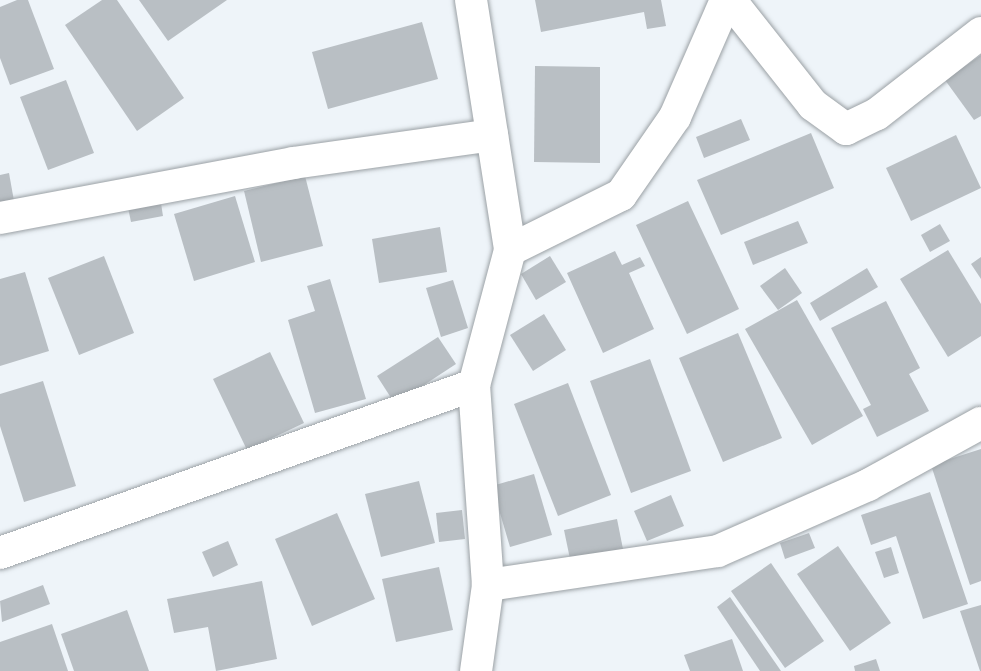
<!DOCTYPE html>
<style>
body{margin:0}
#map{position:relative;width:981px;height:671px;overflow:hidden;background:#eef4f9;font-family:"Zilla Slab",serif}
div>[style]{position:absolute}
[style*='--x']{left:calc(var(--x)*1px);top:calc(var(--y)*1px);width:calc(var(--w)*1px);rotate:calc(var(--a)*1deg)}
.building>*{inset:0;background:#b9bfc4}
.roads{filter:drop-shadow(0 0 2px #9ba1a5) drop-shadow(0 0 2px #9ba1a5)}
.minor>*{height:32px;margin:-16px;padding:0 16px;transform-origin:16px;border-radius:16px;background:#fff}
span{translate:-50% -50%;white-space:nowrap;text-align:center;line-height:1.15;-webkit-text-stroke:4.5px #fff;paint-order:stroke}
</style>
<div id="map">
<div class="building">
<div style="clip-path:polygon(17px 0,28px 0,54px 69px,10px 85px,0 58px,0 7px)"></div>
<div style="clip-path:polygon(102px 0,117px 0,184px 98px,137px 131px,65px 25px)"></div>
<div style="clip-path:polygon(139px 0,227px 0,168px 41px)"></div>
<div style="clip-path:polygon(535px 0,661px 0,666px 26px,647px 29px,644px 12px,541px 32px)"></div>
<div style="clip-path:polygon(422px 22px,438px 79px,328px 109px,312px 52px)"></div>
<div style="clip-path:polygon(981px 55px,981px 116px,974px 120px,945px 80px)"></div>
<div style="clip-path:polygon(535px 66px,600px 67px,600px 163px,534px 162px)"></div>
<div style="clip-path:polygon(66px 80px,94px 153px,48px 170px,20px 97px)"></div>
<div style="clip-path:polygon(741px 119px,750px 140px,704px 158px,696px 137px)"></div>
<div style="clip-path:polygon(811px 133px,834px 188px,721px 235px,697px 180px)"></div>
<div style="clip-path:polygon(956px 135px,981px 188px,911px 221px,886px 168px)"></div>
<div style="clip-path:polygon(9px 173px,14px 201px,0 203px,0 175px)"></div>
<div style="clip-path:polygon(305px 176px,323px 246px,261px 262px,244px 191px)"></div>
<div style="clip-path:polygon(235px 196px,255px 262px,194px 281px,174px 214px)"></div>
<div style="clip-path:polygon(160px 197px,163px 216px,131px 222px,127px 203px)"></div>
<div style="clip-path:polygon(688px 201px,739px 309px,687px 334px,636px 225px)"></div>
<div style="clip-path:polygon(798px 221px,808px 243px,753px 265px,744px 242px)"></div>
<div style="clip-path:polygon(940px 224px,950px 241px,930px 252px,921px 235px)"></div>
<div style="clip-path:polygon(440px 227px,447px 272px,379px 283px,372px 239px)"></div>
<div style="clip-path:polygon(948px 250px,981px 304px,981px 336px,948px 357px,900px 279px)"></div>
<div style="clip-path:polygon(615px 251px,622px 265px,640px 257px,645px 266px,629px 273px,654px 329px,603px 353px,567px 273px)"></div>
<div style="clip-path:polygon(104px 256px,134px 333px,79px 355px,48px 278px)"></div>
<div style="clip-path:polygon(550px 256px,566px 282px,536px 300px,521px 274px)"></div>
<div style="clip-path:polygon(981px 257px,981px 279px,971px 264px)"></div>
<div style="clip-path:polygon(785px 268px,802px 293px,778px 310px,760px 286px)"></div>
<div style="clip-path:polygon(867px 268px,878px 287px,820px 321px,810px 303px)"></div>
<div style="clip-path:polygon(25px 272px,49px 351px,0 366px,0 279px)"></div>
<div style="clip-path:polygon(330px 279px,366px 399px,315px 413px,288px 320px,315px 311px,307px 286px)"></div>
<div style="clip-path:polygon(453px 280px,468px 328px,441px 337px,426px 288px)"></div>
<div style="clip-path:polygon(797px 300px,863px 416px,812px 445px,745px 329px)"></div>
<div style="clip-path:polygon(886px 301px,920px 368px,909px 374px,929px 411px,877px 437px,863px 409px,871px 405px,831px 328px)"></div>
<div style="clip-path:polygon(544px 314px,566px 350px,533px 371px,510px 335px)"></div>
<div style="clip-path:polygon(738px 333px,782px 438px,723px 462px,679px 358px)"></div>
<div style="clip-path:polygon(438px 337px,456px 364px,395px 404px,377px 376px)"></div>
<div style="clip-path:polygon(270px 352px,304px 423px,247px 450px,213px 379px)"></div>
<div style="clip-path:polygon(650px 359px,691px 471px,631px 493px,590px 381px)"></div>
<div style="clip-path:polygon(43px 381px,76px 486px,24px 502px,0 426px,0 394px)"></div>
<div style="clip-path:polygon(568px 383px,611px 495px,558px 516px,514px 404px)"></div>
<div style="clip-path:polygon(981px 449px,981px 581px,970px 585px,931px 465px)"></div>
<div style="clip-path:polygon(534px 474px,552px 535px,510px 547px,492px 486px)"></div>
<div style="clip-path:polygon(419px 481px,435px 543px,381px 557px,365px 494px)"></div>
<div style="clip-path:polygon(930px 492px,968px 604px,923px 619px,896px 536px,871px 545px,861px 515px)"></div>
<div style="clip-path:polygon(671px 495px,684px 526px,647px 541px,634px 511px)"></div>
<div style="clip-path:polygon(462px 510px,465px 539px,439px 542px,436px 513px)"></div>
<div style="clip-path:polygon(337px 513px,375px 599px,312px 626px,275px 539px)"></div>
<div style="clip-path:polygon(617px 519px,623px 549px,570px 559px,564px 530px)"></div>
<div style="clip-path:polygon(809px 533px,815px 548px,785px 559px,780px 543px)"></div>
<div style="clip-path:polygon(228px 541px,238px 565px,213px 577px,202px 552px)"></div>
<div style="clip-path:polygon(838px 546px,891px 623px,850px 651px,797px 574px)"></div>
<div style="clip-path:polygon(891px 547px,899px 573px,884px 578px,875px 552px)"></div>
<div style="clip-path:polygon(771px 563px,824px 641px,785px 668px,731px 591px)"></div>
<div style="clip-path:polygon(439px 567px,453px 630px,396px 642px,382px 579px)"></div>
<div style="clip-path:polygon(262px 581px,277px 659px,216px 671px,208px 627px,174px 633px,167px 599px)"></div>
<div style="clip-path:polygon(43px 585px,50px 604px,2px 622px,0 601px)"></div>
<div style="clip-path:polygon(730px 597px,781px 671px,760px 671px,717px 607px)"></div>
<div style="clip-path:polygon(981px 605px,981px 671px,980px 671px,960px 611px)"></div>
<div style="clip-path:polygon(127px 610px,149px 671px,74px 671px,61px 634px)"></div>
<div style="clip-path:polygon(52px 624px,68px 671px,0 671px,0 642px)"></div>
<div style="clip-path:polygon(732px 639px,743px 671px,690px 671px,684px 655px)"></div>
<div style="clip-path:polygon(876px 659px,880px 671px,855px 671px,854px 666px)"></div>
</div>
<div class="roads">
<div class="minor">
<div style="--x:471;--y:0;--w:253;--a:81.1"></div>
<div style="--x:510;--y:250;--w:140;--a:104.9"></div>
<div style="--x:474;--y:385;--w:200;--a:86"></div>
<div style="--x:488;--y:585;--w:87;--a:97.9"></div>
<div style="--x:730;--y:0;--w:134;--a:51.7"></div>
<div style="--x:813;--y:105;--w:41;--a:36"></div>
<div style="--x:846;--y:129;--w:34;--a:-26"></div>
<div style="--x:877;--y:114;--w:132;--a:-37.9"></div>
<div style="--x:0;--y:218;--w:298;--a:-10.6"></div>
<div style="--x:293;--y:163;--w:201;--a:-8"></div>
<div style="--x:510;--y:250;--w:124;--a:-26.4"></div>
<div style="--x:621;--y:195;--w:95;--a:-55.3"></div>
<div style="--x:675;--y:117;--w:128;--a:-66.4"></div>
<div style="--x:0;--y:553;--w:503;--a:-19.52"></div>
<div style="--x:488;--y:585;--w:232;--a:-8.4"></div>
<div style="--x:718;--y:551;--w:164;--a:-23.7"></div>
<div style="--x:868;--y:485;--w:129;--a:-28.8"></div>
</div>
</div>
</div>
